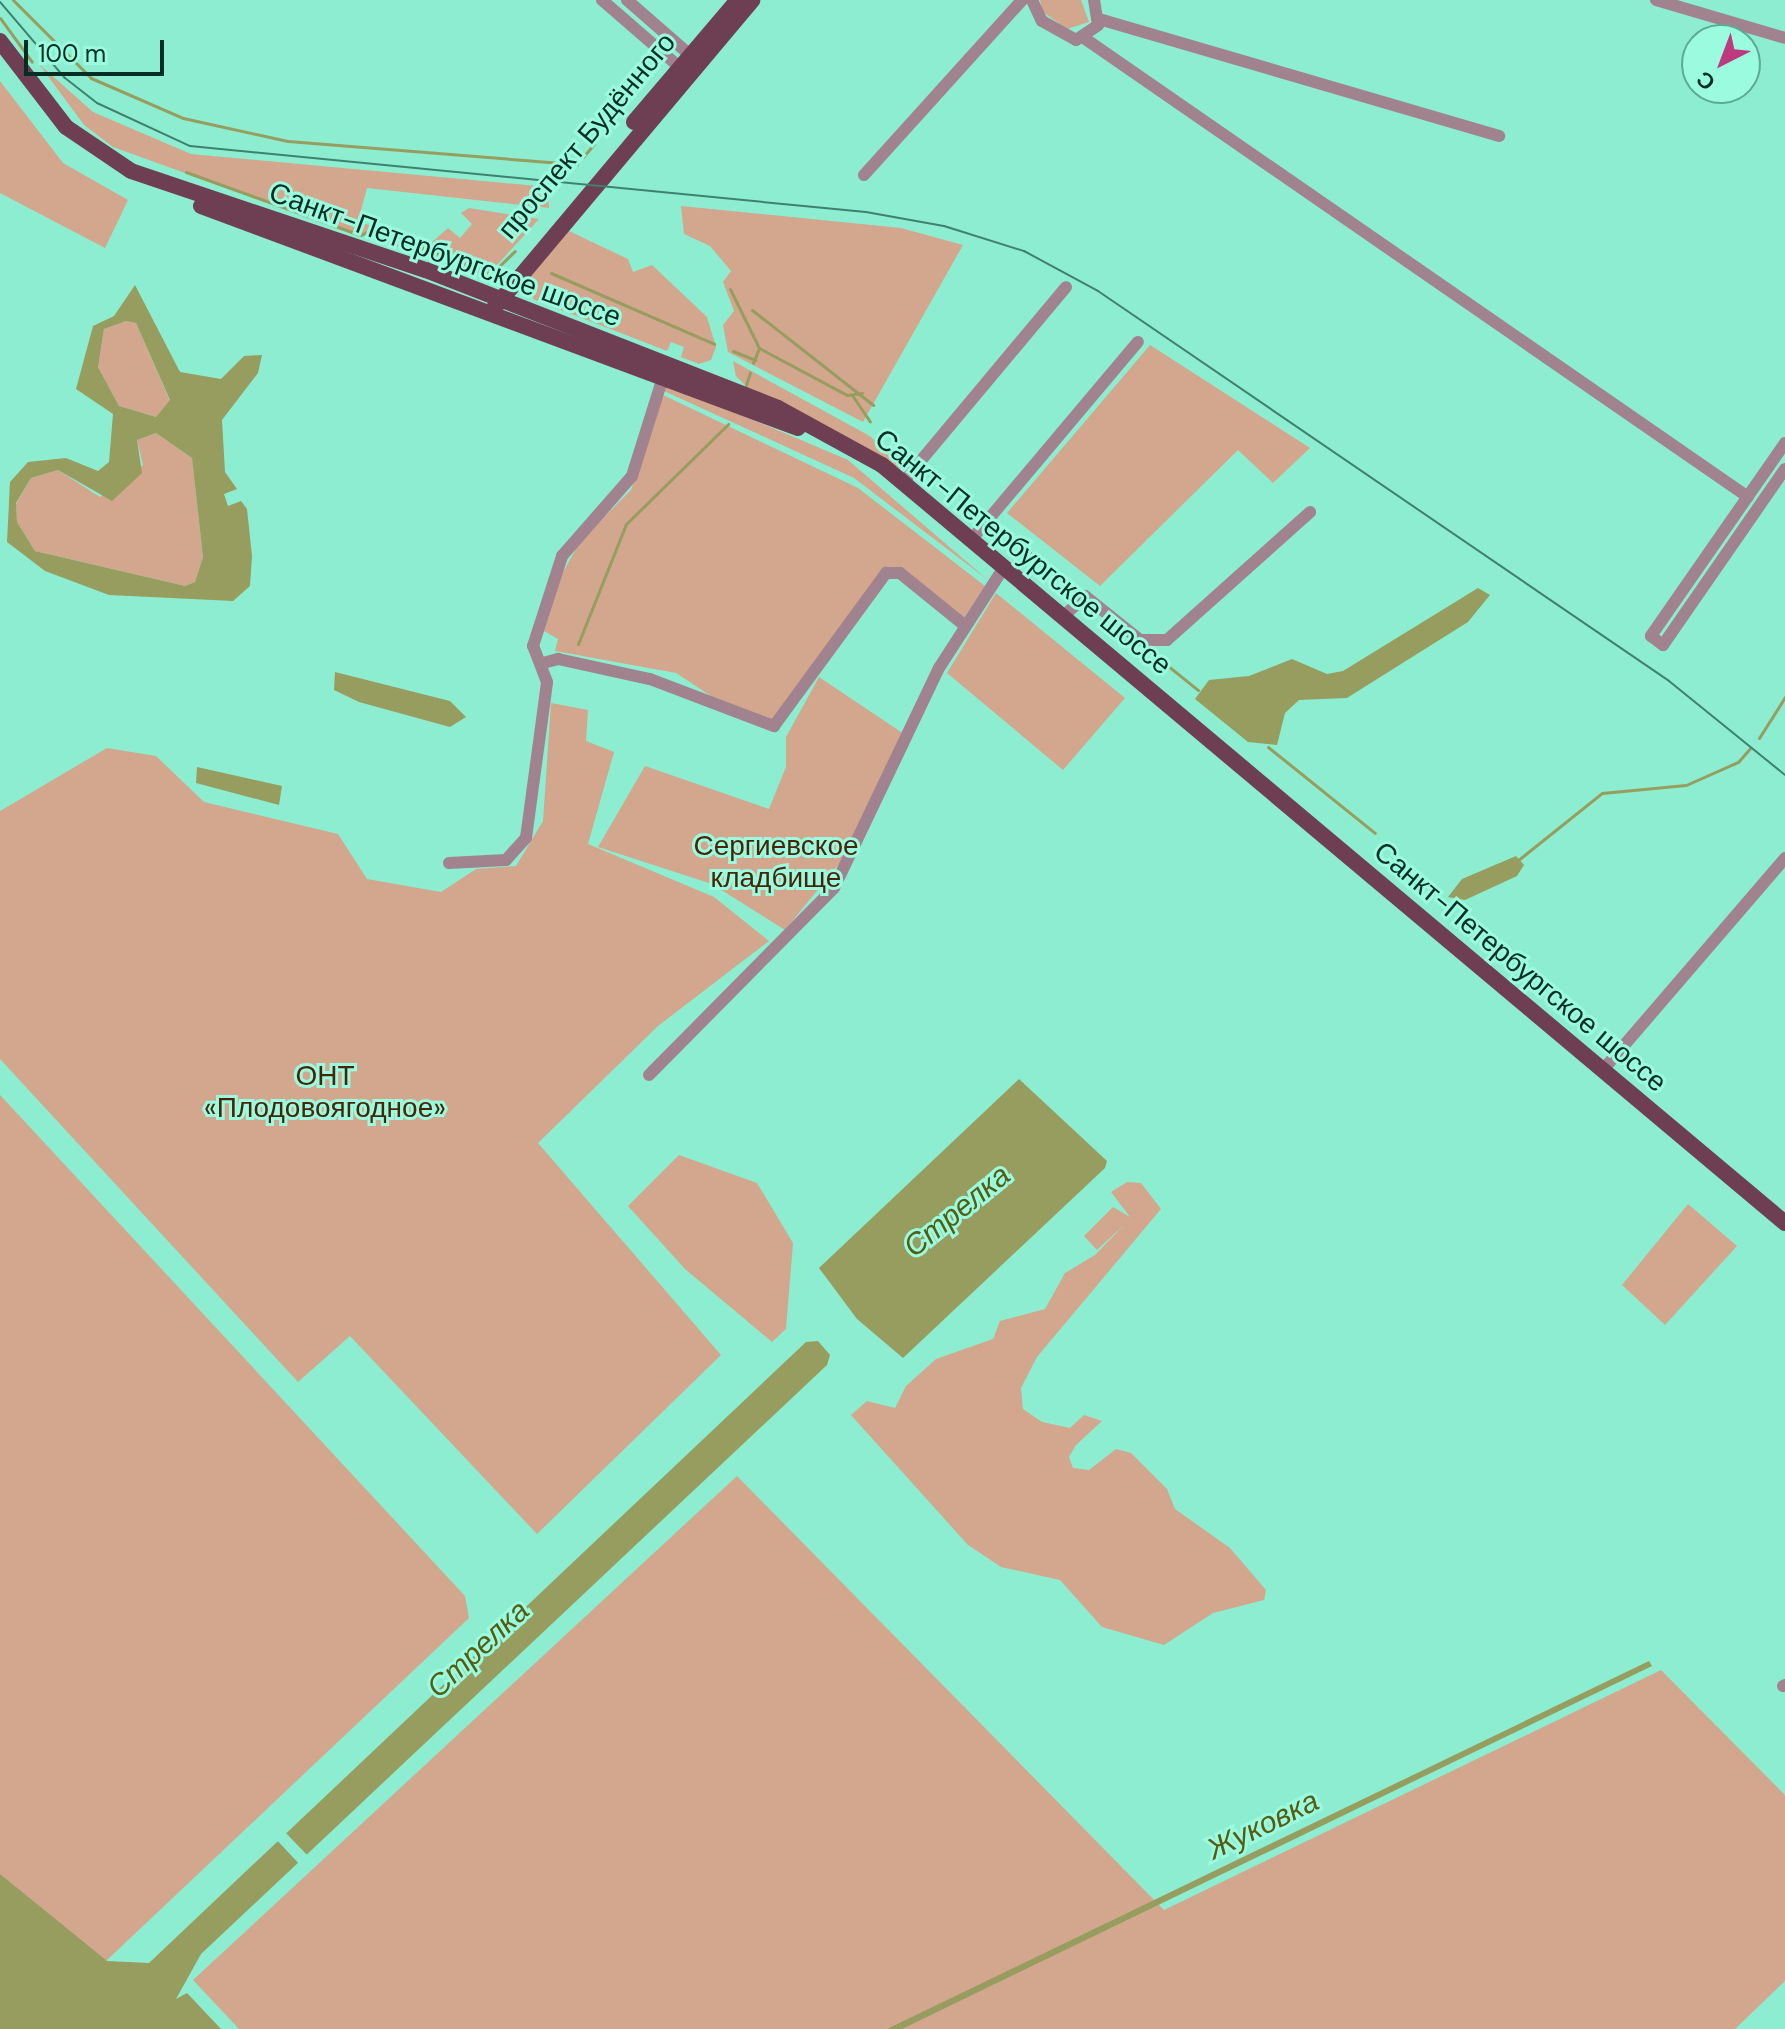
<!DOCTYPE html>
<meta charset="utf-8">
<style>
body{margin:0}
#map{position:relative;width:1785px;height:2029px;overflow:hidden;background:#8dedd0;font-family:"DM Sans",sans-serif}
div>[style]{position:absolute}
[style*='--x']{left:calc(var(--x)*1px);top:calc(var(--y)*1px);width:calc(var(--w)*1px);rotate:calc(var(--a)*1deg)}
.green>*{inset:0;background:#d2a78e}
.water>*{inset:0;background:#979d5e}
.pier>*{inset:0;background:#8dedd0}
.stream>*{height:3px;margin:-1.5px;padding:0 1.5px;transform-origin:1.5px;border-radius:1.5px;background:#979d5e}
.minor>*{height:12px;margin:-6px;padding:0 6px;transform-origin:6px;border-radius:6px;background:#a0838f}
.major>*{height:16px;margin:-8px;padding:0 8px;transform-origin:8px;border-radius:8px;background:#6e3e53}
.tram>*{height:2px;margin:-1px;padding:0 1px;transform-origin:1px;border-radius:1px;background:#3e816e}
span{translate:-50% -50%;white-space:nowrap;text-align:center;line-height:1.15;-webkit-text-stroke:6px #9afbde;paint-order:stroke}
.street-label{font-size:28px;color:#022e24}
.park-label{font-size:28px;color:#4a2408}
.water-label{font-size:30px;color:#585c13;font-style:italic}
.north{position:absolute;left:1681px;top:24px;width:80px;height:80px;box-sizing:border-box;background:#9afbde;border:2px solid #5da994;border-radius:50%;rotate:222deg;font-size:22px;font-weight:700;line-height:32px;text-align:center;color:#022e24}
.north::after{content:'';display:block;margin:auto;width:28px;height:36px;background:#be397e;clip-path:polygon(50% 0,100% 100%,50% 72%,0 100%)}
.scale{position:absolute;left:24px;top:40px;width:140px;height:36px;box-sizing:border-box;border:4px solid #022e24;border-top:0;padding-left:10px;font-size:24px;line-height:28px;white-space:nowrap;color:#022e24;-webkit-text-stroke:6px #9afbde;paint-order:stroke}
</style>
<div id="map">
<div class="green">
<div style="clip-path:polygon(1040px 0,1081px 0,1089px 22px,1067px 29px,1043px 12px)"></div>
<div style="clip-path:polygon(39px 64px,93px 112px,191px 154px,548px 187px,549px 208px,367px 188px,358px 222px,377px 227px,362px 237px,113px 147px,84px 125px)"></div>
<div style="clip-path:polygon(0 81px,63px 163px,128px 200px,105px 248px,0 193px)"></div>
<div style="clip-path:polygon(681px 206px,901px 228px,963px 245px,863px 422px,728px 352px,723px 325px,734px 311px,723px 282px,731px 271px,710px 246px,684px 234px)"></div>
<div style="clip-path:polygon(469px 208px,539px 219px,487px 276px,381px 241px,390px 234px,430px 244px,448px 228px,460px 238px,472px 224px,461px 213px)"></div>
<div style="clip-path:polygon(569px 231px,628px 259px,633px 272px,652px 265px,707px 317px,716px 347px,711px 360px,699px 364px,681px 357px,684px 347px,671px 342px,667px 351px,533px 299px,529px 276px)"></div>
<div style="clip-path:polygon(126px 321px,136px 323px,170px 401px,156px 417px,119px 406px,98px 367px,104px 329px)"></div>
<div style="clip-path:polygon(1150px 345px,1310px 448px,1273px 483px,1238px 450px,1100px 586px,1007px 513px)"></div>
<div style="clip-path:polygon(733px 361px,868px 435px,909px 466px,905px 471px,753px 393px,736px 376px)"></div>
<div style="clip-path:polygon(666px 383px,848px 460px,988px 580px,854px 478px,664px 391px)"></div>
<div style="clip-path:polygon(663px 395px,858px 488px,985px 586px,964px 618px,895px 569px,784px 713px,768px 722px,726px 706px,676px 673px,555px 651px,558px 639px,544px 631px,562px 574px,581px 540px,631px 490px)"></div>
<div style="clip-path:polygon(156px 433px,192px 458px,203px 557px,195px 582px,185px 586px,35px 551px,17px 522px,16px 504px,31px 478px,58px 470px,100px 497px,143px 465px,137px 440px)"></div>
<div style="clip-path:polygon(996px 593px,1125px 698px,1063px 770px,947px 673px)"></div>
<div style="clip-path:polygon(819px 677px,904px 734px,847px 854px,785px 930px,712px 884px,598px 847px,645px 766px,769px 809px,786px 767px,786px 737px)"></div>
<div style="clip-path:polygon(551px 703px,588px 710px,586px 741px,614px 752px,588px 844px,714px 897px,769px 941px,658px 1026px,538px 1143px,721px 1355px,537px 1534px,350px 1336px,298px 1382px,0 1059px,0 811px,107px 748px,156px 756px,204px 802px,338px 834px,367px 879px,441px 892px,476px 869px,516px 866px,543px 821px)"></div>
<div style="clip-path:polygon(0 1095px,465px 1596px,469px 1618px,34px 2029px,0 2029px)"></div>
<div style="clip-path:polygon(679px 1155px,757px 1183px,793px 1243px,786px 1329px,772px 1342px,685px 1269px,628px 1206px)"></div>
<div style="clip-path:polygon(1127px 1182px,1141px 1183px,1161px 1209px,1037px 1357px,1021px 1388px,1023px 1409px,1042px 1422px,1070px 1428px,1084px 1415px,1102px 1421px,1076px 1445px,1069px 1457px,1073px 1468px,1089px 1470px,1116px 1449px,1131px 1453px,1167px 1489px,1175px 1509px,1230px 1548px,1266px 1590px,1264px 1600px,1213px 1613px,1164px 1645px,1102px 1627px,1060px 1580px,1001px 1567px,968px 1545px,851px 1415px,867px 1401px,895px 1408px,906px 1386px,936px 1359px,993px 1339px,1000px 1321px,1045px 1309px,1065px 1273px,1095px 1255px,1124px 1225px,1097px 1250px,1084px 1236px,1113px 1207px,1130px 1217px,1111px 1192px)"></div>
<div style="clip-path:polygon(1688px 1204px,1737px 1246px,1665px 1325px,1622px 1285px)"></div>
<div style="clip-path:polygon(737px 1476px,1164px 1910px,1661px 1670px,1785px 1795px,1785px 1981px,1735px 2029px,239px 2029px,193px 1980px)"></div>
</div>
<div class="water">
<div style="clip-path:polygon(evenodd,135px 285px,180px 372px,221px 379px,244px 356px,262px 355px,258px 373px,222px 420px,225px 472px,237px 489px,224px 494px,228px 506px,241px 501px,247px 509px,252px 556px,250px 586px,233px 601px,109px 595px,45px 571px,7px 542px,10px 482px,28px 462px,66px 458px,98px 471px,109px 462px,113px 414px,76px 389px,93px 326px,114px 316px,135px 285px,126px 321px,136px 323px,170px 400px,156px 417px,119px 406px,98px 367px,104px 329px,126px 321px,135px 285px,156px 433px,192px 458px,203px 557px,195px 582px,185px 586px,35px 551px,17px 522px,16px 503px,31px 478px,58px 470px,112px 501px,142px 473px,137px 440px,156px 433px)"></div>
<div style="clip-path:polygon(1478px 588px,1490px 595px,1468px 622px,1366px 686px,1347px 698px,1299px 700px,1285px 713px,1277px 745px,1248px 742px,1195px 699px,1209px 680px,1249px 676px,1292px 659px,1327px 674px,1343px 671px)"></div>
<div style="clip-path:polygon(335px 672px,450px 701px,466px 717px,450px 727px,359px 702px,334px 690px)"></div>
<div style="clip-path:polygon(197px 767px,282px 786px,279px 805px,196px 783px)"></div>
<div style="clip-path:polygon(1516px 856px,1524px 865px,1517px 876px,1465px 900px,1448px 897px,1462px 879px)"></div>
<div style="clip-path:polygon(1019px 1079px,1107px 1161px,1105px 1168px,903px 1358px,857px 1319px,819px 1268px)"></div>
<div style="clip-path:polygon(818px 1341px,830px 1355px,827px 1365px,201px 1954px,176px 1999px,187px 1993px,221px 2029px,0 2029px,0 1874px,107px 1961px,149px 1963px,806px 1342px)"></div>
<div style="clip-path:polygon(1649px 1661px,1652px 1666px,902px 2029px,887px 2029px)"></div>
</div>
<div class="pier">
<div style="clip-path:polygon(283px 1830px,310px 1858px,301px 1866px,275px 1838px)"></div>
</div>
<div class="stream">
<div style="--x:13;--y:0;--w:110;--a:45"></div>
<div style="--x:91;--y:78;--w:100;--a:23.5"></div>
<div style="--x:183;--y:118;--w:107;--a:12.4"></div>
<div style="--x:288;--y:141;--w:290;--a:4.6"></div>
<div style="--x:0;--y:18;--w:54;--a:54"></div>
<div style="--x:583;--y:157;--w:17;--a:-50"></div>
<div style="--x:186;--y:172;--w:185;--a:19.9"></div>
<div style="--x:360;--y:235;--w:17;--a:-21"></div>
<div style="--x:392;--y:236;--w:106;--a:21"></div>
<div style="--x:491;--y:274;--w:33;--a:-44"></div>
<div style="--x:551;--y:273;--w:178;--a:23.5"></div>
<div style="--x:730;--y:289;--w:66;--a:63.8"></div>
<div style="--x:759;--y:348;--w:16;--a:112"></div>
<div style="--x:752;--y:310;--w:154;--a:38.1"></div>
<div style="--x:759;--y:348;--w:100;--a:28.1"></div>
<div style="--x:847;--y:395;--w:15;--a:-8"></div>
<div style="--x:733;--y:351;--w:24;--a:22"></div>
<div style="--x:746;--y:385;--w:13;--a:-72"></div>
<div style="--x:852;--y:395;--w:32;--a:56"></div>
<div style="--x:993;--y:522;--w:112;--a:39.9"></div>
<div style="--x:578;--y:644;--w:129;--a:-68.2"></div>
<div style="--x:626;--y:524;--w:143;--a:-44.4"></div>
<div style="--x:1142;--y:645;--w:72;--a:38.8"></div>
<div style="--x:1759;--y:738;--w:49;--a:-57.6"></div>
<div style="--x:1268;--y:747;--w:137;--a:38.8"></div>
<div style="--x:1517;--y:861;--w:109;--a:-38.7"></div>
<div style="--x:1602;--y:793;--w:84;--a:-5.4"></div>
<div style="--x:1686;--y:785;--w:57;--a:-23.9"></div>
<div style="--x:1738;--y:762;--w:18;--a:-49"></div>
</div>
<div class="minor">
<div style="--x:602;--y:0;--w:108;--a:40.9"></div>
<div style="--x:627;--y:0;--w:93;--a:41.1"></div>
<div style="--x:1032;--y:0;--w:23;--a:65"></div>
<div style="--x:1042;--y:21;--w:39;--a:29"></div>
<div style="--x:1076;--y:40;--w:27;--a:-34"></div>
<div style="--x:1098;--y:25;--w:25;--a:-99"></div>
<div style="--x:1656;--y:0;--w:134;--a:16.4"></div>
<div style="--x:1099;--y:19;--w:417;--a:16.3"></div>
<div style="--x:1084;--y:38;--w:807;--a:34.65"></div>
<div style="--x:864;--y:175;--w:236;--a:-47.9"></div>
<div style="--x:1785;--y:443;--w:235;--a:124.8"></div>
<div style="--x:1651;--y:636;--w:15;--a:37"></div>
<div style="--x:1663;--y:645;--w:214;--a:-55.3"></div>
<div style="--x:903;--y:482;--w:254;--a:-50.1"></div>
<div style="--x:971;--y:540;--w:259;--a:-49.9"></div>
<div style="--x:1064;--y:616;--w:29;--a:-44"></div>
<div style="--x:1085;--y:596;--w:70;--a:38.7"></div>
<div style="--x:1140;--y:640;--w:27;--a:0"></div>
<div style="--x:1167;--y:640;--w:192;--a:-41.8"></div>
<div style="--x:543;--y:663;--w:16;--a:-15"></div>
<div style="--x:558;--y:659;--w:94;--a:12.3"></div>
<div style="--x:650;--y:679;--w:133;--a:20.8"></div>
<div style="--x:774;--y:726;--w:190;--a:-53.8"></div>
<div style="--x:886;--y:573;--w:14;--a:0"></div>
<div style="--x:900;--y:573;--w:81;--a:39"></div>
<div style="--x:449;--y:863;--w:57;--a:-3"></div>
<div style="--x:506;--y:860;--w:30;--a:-48"></div>
<div style="--x:526;--y:838;--w:157;--a:-82.3"></div>
<div style="--x:547;--y:682;--w:39;--a:-111"></div>
<div style="--x:533;--y:646;--w:95;--a:-72.1"></div>
<div style="--x:562;--y:556;--w:106;--a:-48.8"></div>
<div style="--x:632;--y:476;--w:104;--a:-72.6"></div>
<div style="--x:1602;--y:1071;--w:281;--a:-49.3"></div>
<div style="--x:649;--y:1075;--w:263;--a:-45.3"></div>
<div style="--x:834;--y:888;--w:244;--a:-64.5"></div>
<div style="--x:939;--y:668;--w:111;--a:-57.2"></div>
<div style="--x:1783;--y:1686;--w:2;--a:-27"></div>
</div>
<div class="major">
<div style="--x:0;--y:41;--w:108;--a:52.5"></div>
<div style="--x:66;--y:127;--w:78;--a:34.1"></div>
<div style="--x:131;--y:171;--w:311;--a:18.6"></div>
<div style="--x:426;--y:270;--w:378;--a:21.4"></div>
<div style="--x:778;--y:408;--w:119;--a:28.7"></div>
<div style="--x:882;--y:465;--w:1179;--a:40.01"></div>
<div style="--x:634;--y:122;--w:160;--a:-49.6"></div>
<div style="--x:201;--y:206;--w:637;--a:20.4"></div>
<div style="--x:494;--y:308;--w:402;--a:-50"></div>
</div>
<div class="tram">
<div style="--x:0;--y:2;--w:100;--a:49.5"></div>
<div style="--x:65;--y:78;--w:41;--a:38"></div>
<div style="--x:97;--y:103;--w:102;--a:24.8"></div>
<div style="--x:190;--y:146;--w:679;--a:5.58"></div>
<div style="--x:866;--y:212;--w:79;--a:10.2"></div>
<div style="--x:944;--y:226;--w:84;--a:17.4"></div>
<div style="--x:1024;--y:251;--w:84;--a:28.4"></div>
<div style="--x:1098;--y:291;--w:691;--a:34.33"></div>
<div style="--x:1669;--y:681;--w:149;--a:39"></div>
</div>
<div class="street-label">
<span style="left:587px;top:136px;rotate:-50deg">проспект Будённого</span>
<span style="left:445px;top:255px;rotate:20deg">Санкт-Петербургское шоссе</span>
<span style="left:1023px;top:552px;rotate:39deg">Санкт-Петербургское шоссе</span>
<span style="left:1520px;top:967px;rotate:40deg">Санкт-Петербургское шоссе</span>
</div>
<div class="park-label">
<span style="left:776px;top:862px">Сергиевское<br>кладбище</span>
<span style="left:325px;top:1092px">ОНТ<br>«Плодовоягодное»</span>
</div>
<div class="water-label">
<span style="left:957px;top:1211px;rotate:-39deg">Стрелка</span>
<span style="left:478px;top:1649px;rotate:-43deg">Стрелка</span>
<span style="left:1263px;top:1825px;rotate:-26deg">Жуковка</span>
</div>
<div class="north">С</div>
<div class="scale">100 m</div>
</div>
